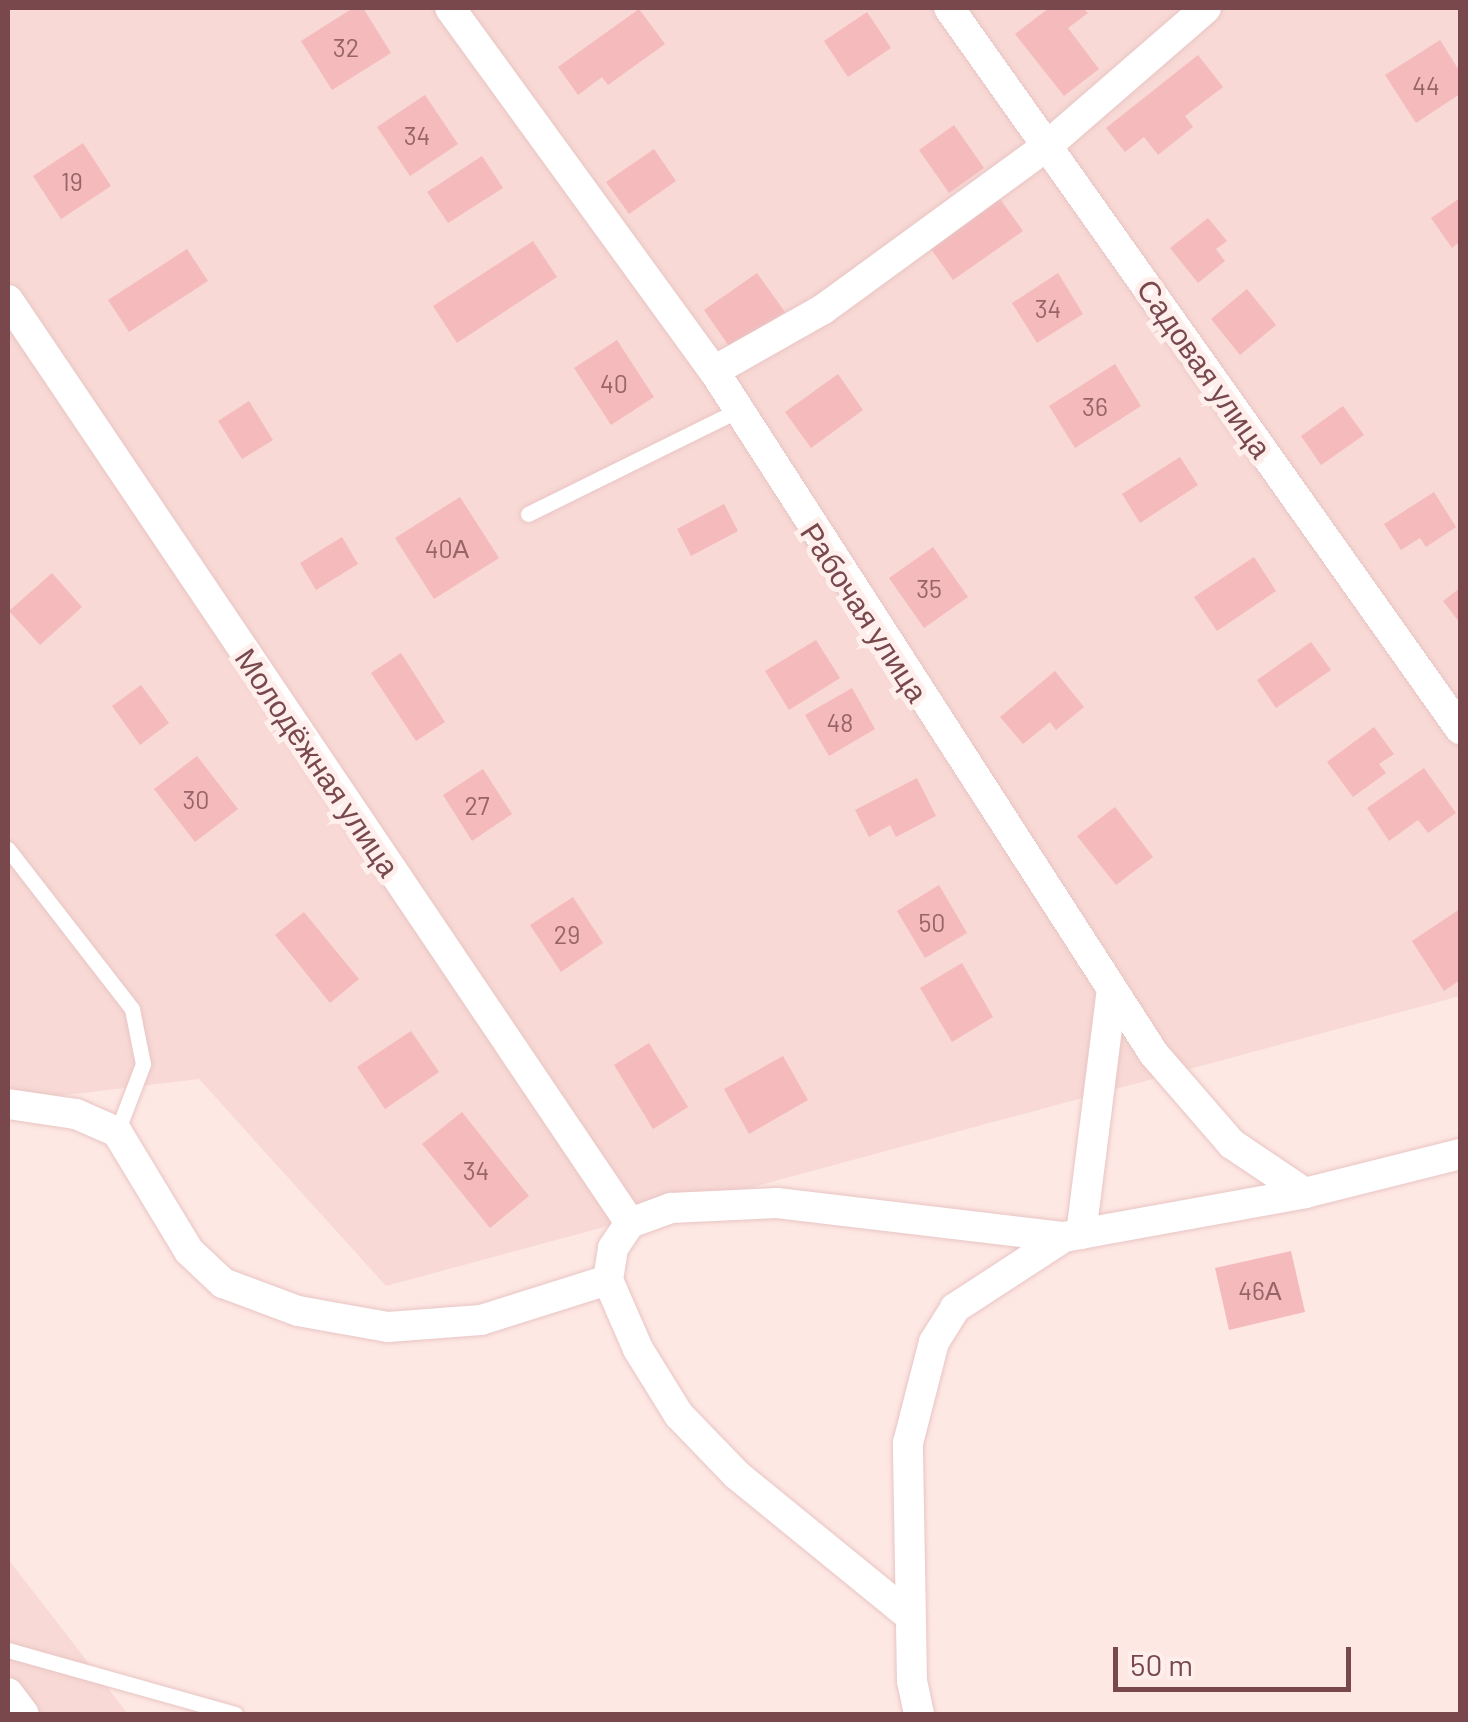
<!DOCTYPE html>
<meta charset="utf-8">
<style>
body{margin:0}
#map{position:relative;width:1468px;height:1722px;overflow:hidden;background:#fee8e4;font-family:Barlow,sans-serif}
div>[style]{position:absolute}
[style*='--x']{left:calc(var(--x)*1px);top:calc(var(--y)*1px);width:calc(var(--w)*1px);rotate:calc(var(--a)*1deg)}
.residential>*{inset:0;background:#f8d9d5}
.building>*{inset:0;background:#f5babc}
.roads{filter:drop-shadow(0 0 2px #e8c5c4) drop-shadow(0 0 2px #e8c5c4)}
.lane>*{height:15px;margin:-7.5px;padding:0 7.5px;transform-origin:7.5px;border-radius:7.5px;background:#fff}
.street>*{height:30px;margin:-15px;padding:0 15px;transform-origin:15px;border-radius:15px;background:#fff}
span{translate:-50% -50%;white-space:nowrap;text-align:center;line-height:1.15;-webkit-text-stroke:10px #ffefec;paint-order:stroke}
.number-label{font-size:25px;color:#976468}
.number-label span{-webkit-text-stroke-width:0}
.street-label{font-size:30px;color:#78484c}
.frame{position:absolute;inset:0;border:10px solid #78484c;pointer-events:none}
.scale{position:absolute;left:1113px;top:1647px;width:238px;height:45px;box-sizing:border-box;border:5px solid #78484c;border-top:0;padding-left:12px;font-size:30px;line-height:35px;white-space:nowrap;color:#78484c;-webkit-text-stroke:8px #ffefec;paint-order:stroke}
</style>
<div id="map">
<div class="residential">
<div style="clip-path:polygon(8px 8px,1460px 8px,1460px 996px,386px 1286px,199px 1079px,8px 1102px)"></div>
<div style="clip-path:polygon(8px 1559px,128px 1714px,8px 1714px)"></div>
</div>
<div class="building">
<div style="clip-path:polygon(353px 8px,363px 8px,391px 53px,332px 90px,301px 41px)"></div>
<div style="clip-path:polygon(1049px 8px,1083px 8px,1088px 13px,1068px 28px,1099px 69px,1064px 96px,1015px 34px)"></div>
<div style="clip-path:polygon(639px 9px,665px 44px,608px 85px,602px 77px,578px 95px,558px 67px)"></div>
<div style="clip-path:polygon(867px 12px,891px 48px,848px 77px,824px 41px)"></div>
<div style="clip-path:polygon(1440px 40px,1460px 72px,1460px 94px,1416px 123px,1385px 75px)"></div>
<div style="clip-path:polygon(1198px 55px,1223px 87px,1185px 116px,1193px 127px,1158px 155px,1144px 137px,1125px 152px,1106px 128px)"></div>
<div style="clip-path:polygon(425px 95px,458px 144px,410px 176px,377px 127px)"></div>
<div style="clip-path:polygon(954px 125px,984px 168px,949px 193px,919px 150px)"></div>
<div style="clip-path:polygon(83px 143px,111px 186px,61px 219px,33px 176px)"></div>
<div style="clip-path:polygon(654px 149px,676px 181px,629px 214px,606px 182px)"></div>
<div style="clip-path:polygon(482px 156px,503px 188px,448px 223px,427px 192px)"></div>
<div style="clip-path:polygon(1460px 198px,1460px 242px,1452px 248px,1431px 218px)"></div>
<div style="clip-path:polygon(1000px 199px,1023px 231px,953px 280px,931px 249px)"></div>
<div style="clip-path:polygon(1208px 218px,1227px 241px,1216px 249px,1225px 261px,1198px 283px,1170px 248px)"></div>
<div style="clip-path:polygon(533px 241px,557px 277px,457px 343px,433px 306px)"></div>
<div style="clip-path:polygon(187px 249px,208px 281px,129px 332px,108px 300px)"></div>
<div style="clip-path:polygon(757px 273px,785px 312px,731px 349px,704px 310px)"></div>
<div style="clip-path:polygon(1058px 273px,1083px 314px,1037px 343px,1012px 303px)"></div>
<div style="clip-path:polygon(1247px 289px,1276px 325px,1240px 355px,1211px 319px)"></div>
<div style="clip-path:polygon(617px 340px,654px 397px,611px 425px,574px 368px)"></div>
<div style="clip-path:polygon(1115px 364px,1141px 406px,1075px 448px,1049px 406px)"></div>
<div style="clip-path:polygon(838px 374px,863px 410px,811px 448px,785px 412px)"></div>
<div style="clip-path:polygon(249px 401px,273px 440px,242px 459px,218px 421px)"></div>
<div style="clip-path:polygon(1343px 406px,1364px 435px,1321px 465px,1301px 436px)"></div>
<div style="clip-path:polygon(1180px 457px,1198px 485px,1140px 523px,1122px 494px)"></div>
<div style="clip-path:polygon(1434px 492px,1456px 527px,1426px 547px,1420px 538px,1401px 550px,1384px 524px)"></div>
<div style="clip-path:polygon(460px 497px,499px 558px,434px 599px,395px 538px)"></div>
<div style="clip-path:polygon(724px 504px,738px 531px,691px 556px,677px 529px)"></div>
<div style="clip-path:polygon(342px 537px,358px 564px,316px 590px,300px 563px)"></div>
<div style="clip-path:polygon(933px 547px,968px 597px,924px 628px,889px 578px)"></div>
<div style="clip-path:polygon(1254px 557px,1276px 591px,1217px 631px,1194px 597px)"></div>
<div style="clip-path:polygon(52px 573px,82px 607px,40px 645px,9px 611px)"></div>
<div style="clip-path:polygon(1460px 588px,1460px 623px,1443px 601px)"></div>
<div style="clip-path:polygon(816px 640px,840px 678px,789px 710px,765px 671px)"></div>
<div style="clip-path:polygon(1311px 642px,1331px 670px,1276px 708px,1257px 680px)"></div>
<div style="clip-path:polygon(401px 653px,445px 722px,416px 741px,371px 673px)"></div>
<div style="clip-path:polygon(1055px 671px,1084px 707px,1056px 730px,1050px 722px,1023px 744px,1000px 717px)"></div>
<div style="clip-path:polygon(141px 685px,169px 723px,140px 745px,112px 706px)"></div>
<div style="clip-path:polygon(852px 688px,875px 729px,829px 756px,805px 715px)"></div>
<div style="clip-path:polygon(1374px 727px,1394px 754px,1379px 764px,1386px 773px,1353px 797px,1327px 762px)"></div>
<div style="clip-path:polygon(197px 756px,238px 809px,195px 842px,154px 789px)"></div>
<div style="clip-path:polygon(1424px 768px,1456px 813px,1428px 833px,1418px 820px,1389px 841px,1367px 808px)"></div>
<div style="clip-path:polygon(483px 769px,512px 814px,472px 841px,443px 795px)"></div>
<div style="clip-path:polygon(917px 778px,936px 816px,896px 837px,890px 825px,869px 837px,855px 810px)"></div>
<div style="clip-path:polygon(1115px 807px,1153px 857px,1116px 885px,1077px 836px)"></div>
<div style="clip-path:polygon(939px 885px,967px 933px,925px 958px,897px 911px)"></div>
<div style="clip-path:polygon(573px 897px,603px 943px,561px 972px,530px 925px)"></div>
<div style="clip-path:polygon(1460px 909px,1460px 980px,1444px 991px,1412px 941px)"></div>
<div style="clip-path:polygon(304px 912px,359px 979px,330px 1003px,275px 935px)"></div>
<div style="clip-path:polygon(962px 963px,993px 1017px,952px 1042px,920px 988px)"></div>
<div style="clip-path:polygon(411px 1031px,439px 1072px,385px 1109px,357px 1067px)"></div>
<div style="clip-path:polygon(649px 1043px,688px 1107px,653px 1129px,614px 1065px)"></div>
<div style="clip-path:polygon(783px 1056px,808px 1100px,749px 1134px,724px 1089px)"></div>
<div style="clip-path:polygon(462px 1112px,529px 1196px,490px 1228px,422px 1144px)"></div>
<div style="clip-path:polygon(1291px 1251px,1305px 1312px,1229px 1330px,1215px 1268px)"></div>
</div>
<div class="roads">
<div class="lane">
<div style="--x:528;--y:514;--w:230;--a:-26.3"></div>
<div style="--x:8;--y:849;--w:202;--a:52.2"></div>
<div style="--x:132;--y:1009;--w:56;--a:78.7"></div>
<div style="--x:143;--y:1064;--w:73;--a:110.9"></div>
<div style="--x:8;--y:1650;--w:236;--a:15.7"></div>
</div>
<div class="street">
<div style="--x:450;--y:8;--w:449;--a:54"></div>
<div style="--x:714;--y:371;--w:812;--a:57.21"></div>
<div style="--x:1154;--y:1054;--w:119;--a:49.1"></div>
<div style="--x:1232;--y:1144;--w:88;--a:33.9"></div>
<div style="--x:949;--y:8;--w:884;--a:54.67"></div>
<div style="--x:8;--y:300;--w:1113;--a:56.02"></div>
<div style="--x:714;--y:371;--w:124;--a:-29.5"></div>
<div style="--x:822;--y:310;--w:280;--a:-36.1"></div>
<div style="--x:1048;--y:145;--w:209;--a:-40.9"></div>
<div style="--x:8;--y:1104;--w:69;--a:8.4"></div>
<div style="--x:76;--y:1114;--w:45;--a:23.7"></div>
<div style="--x:117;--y:1132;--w:139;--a:58.8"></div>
<div style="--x:189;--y:1251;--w:47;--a:43.3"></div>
<div style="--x:223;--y:1283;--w:80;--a:20.5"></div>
<div style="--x:298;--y:1311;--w:91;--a:10.1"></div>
<div style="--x:388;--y:1327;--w:93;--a:-4.3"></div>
<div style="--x:481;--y:1320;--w:133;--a:-17.5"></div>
<div style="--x:608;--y:1280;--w:32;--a:-81"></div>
<div style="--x:613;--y:1248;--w:30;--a:-56"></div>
<div style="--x:630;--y:1223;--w:44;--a:-20.1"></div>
<div style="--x:671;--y:1208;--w:106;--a:-2.7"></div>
<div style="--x:777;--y:1203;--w:289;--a:6.8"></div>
<div style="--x:1064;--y:1237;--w:245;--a:-10.3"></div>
<div style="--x:1305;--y:1193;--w:160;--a:-14.1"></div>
<div style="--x:1081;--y:1234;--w:246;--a:-82.8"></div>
<div style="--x:608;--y:1280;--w:75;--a:66.5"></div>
<div style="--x:638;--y:1349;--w:78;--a:58.2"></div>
<div style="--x:679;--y:1415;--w:83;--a:46"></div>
<div style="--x:737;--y:1475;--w:223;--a:39.2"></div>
<div style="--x:8;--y:1693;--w:26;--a:53"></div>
<div style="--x:919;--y:1714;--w:34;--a:-102"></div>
<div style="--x:912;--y:1681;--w:238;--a:-91"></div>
<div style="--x:908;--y:1443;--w:104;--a:-75.6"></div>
<div style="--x:934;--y:1342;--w:40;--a:-58"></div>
<div style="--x:955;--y:1308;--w:130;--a:-33.1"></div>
</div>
</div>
<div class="number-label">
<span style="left:346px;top:47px">32</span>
<span style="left:1426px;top:85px">44</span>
<span style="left:417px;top:135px">34</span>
<span style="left:72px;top:181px">19</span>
<span style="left:1048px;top:308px">34</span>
<span style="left:614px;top:383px">40</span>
<span style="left:1095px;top:406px">36</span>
<span style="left:447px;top:548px">40А</span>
<span style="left:929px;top:588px">35</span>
<span style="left:840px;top:722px">48</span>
<span style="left:196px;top:799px">30</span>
<span style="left:477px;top:805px">27</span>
<span style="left:932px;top:922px">50</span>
<span style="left:567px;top:934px">29</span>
<span style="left:476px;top:1170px">34</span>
<span style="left:1260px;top:1290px">46А</span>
</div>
<div class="street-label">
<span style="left:1205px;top:368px;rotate:55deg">Садовая улица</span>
<span style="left:865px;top:612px;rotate:57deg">Рабочая улица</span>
<span style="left:318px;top:762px;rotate:56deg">Молодёжная улица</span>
</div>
<div class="frame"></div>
<div class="scale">50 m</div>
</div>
